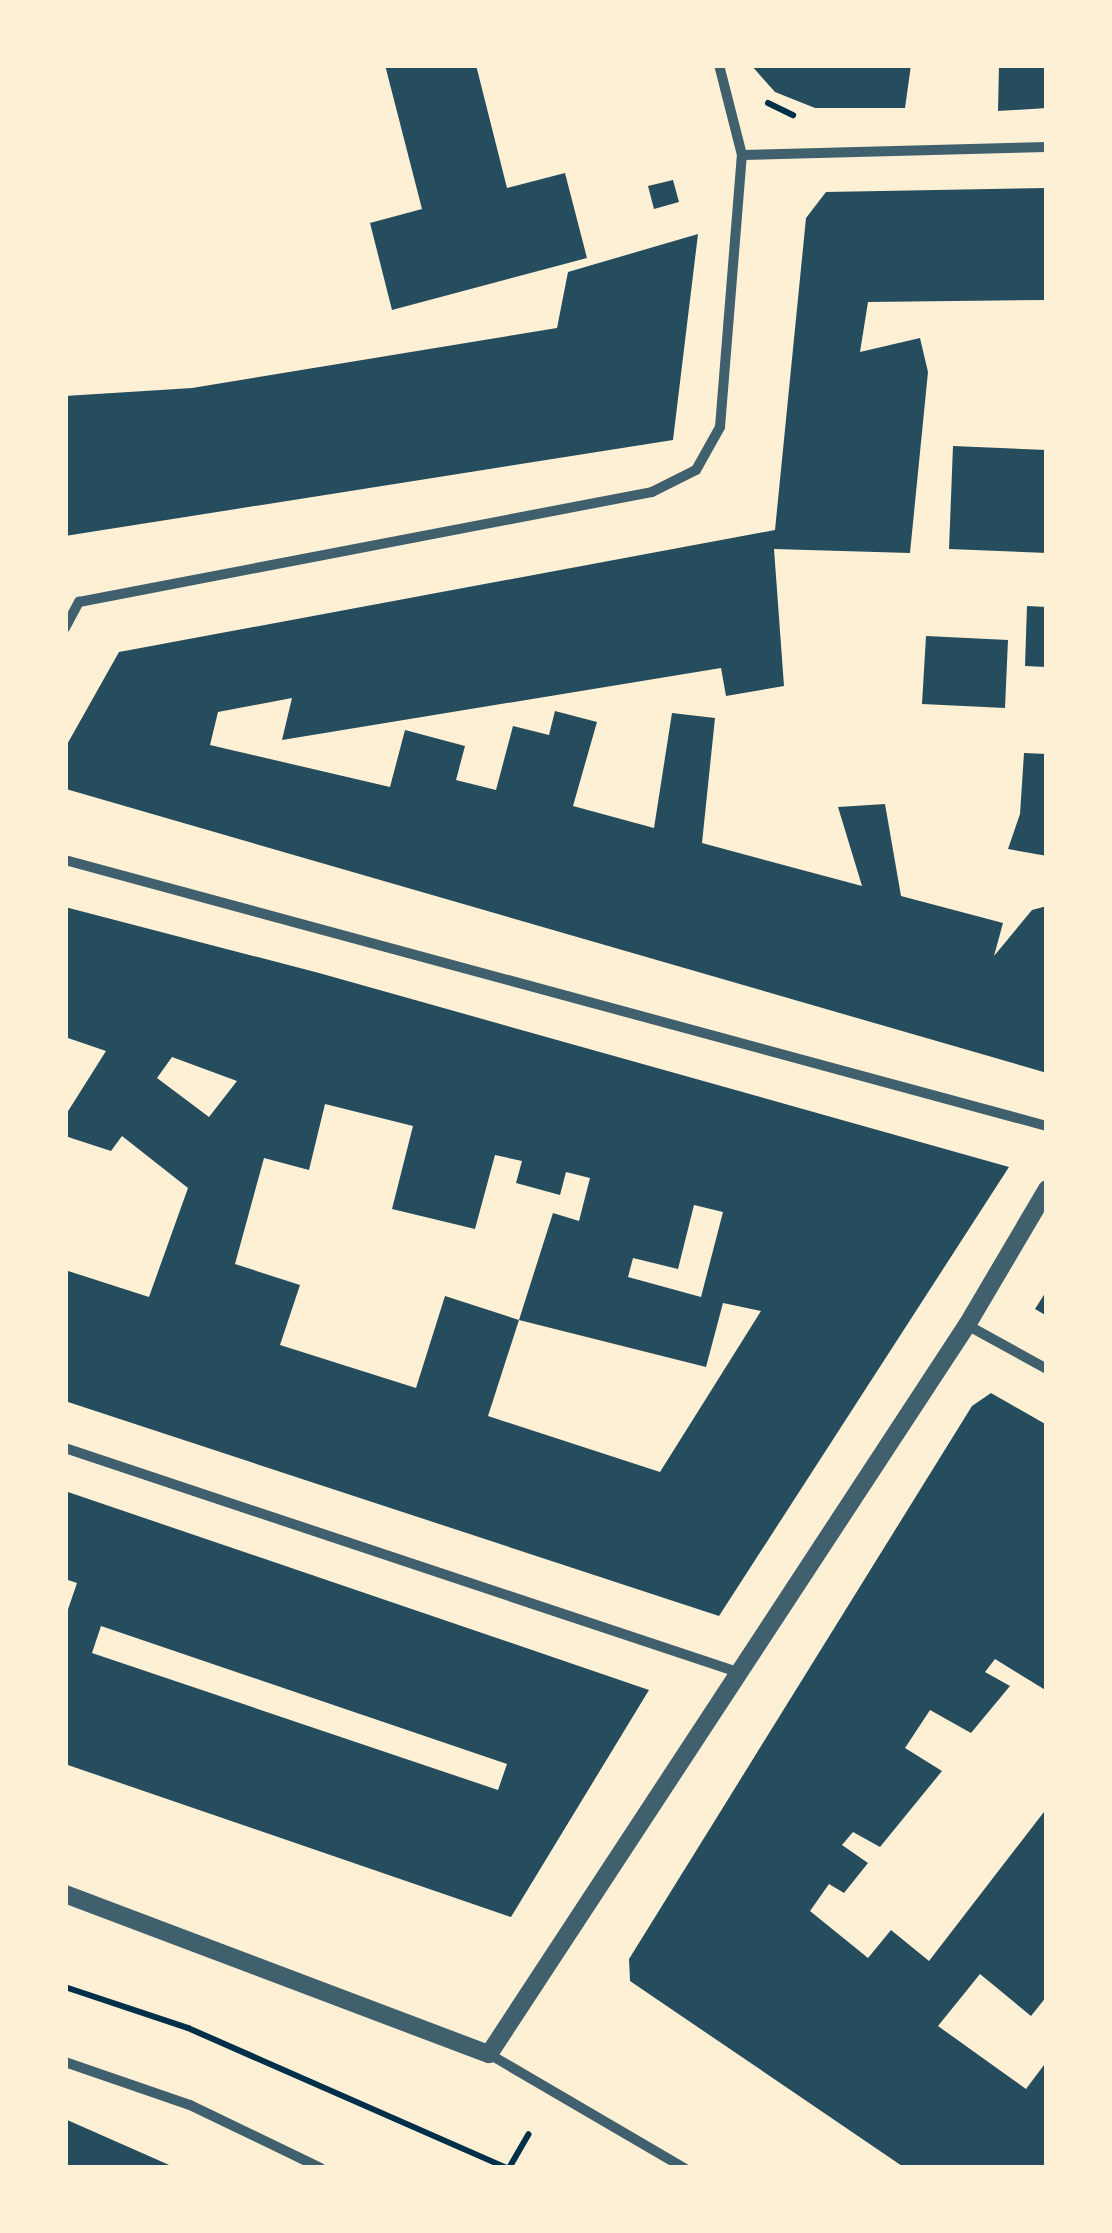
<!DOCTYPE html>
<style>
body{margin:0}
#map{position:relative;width:1112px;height:2233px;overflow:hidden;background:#fdf0d5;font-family:Montserrat,sans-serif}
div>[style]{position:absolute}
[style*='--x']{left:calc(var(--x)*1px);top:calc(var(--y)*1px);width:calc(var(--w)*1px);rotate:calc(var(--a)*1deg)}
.building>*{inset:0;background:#264d5e}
.path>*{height:6px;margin:-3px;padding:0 3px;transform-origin:3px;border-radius:3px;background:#003049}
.minor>*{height:10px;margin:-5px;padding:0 5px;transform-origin:5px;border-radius:5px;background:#3f606c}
.tertiary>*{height:18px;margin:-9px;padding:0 9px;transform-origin:9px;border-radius:9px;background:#3f606c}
span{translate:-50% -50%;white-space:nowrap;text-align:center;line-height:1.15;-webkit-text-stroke:8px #fdf0d5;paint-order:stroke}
.frame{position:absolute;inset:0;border:68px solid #fdf0d5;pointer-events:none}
</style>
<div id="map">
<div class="building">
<div style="clip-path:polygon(385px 65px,476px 65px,507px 188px,565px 173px,587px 258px,392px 310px,370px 223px,422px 209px)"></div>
<div style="clip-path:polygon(751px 65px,911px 65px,905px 108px,815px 108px,775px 92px)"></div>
<div style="clip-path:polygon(999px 65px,1047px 65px,1047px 108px,998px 111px)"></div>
<div style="clip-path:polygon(673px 180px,679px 202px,654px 209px,648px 186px)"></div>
<div style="clip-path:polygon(1047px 188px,1047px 300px,868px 302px,860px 352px,920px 338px,928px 372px,910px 553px,774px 549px,784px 686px,726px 696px,721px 668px,282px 740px,292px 698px,218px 712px,210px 745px,390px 787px,405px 730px,465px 746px,456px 780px,496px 790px,513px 726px,549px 735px,555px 711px,597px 722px,573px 806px,654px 828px,672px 713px,715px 718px,702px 843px,862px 886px,838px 807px,885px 804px,901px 896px,1003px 923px,994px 956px,1032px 910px,1047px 906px,1047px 1073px,66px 789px,65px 748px,119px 652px,775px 530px,806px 218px,826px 192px)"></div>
<div style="clip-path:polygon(698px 234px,673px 440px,65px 536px,65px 396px,192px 388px,557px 328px,568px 272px)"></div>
<div style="clip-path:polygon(953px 446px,1047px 450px,1047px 553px,949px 549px)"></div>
<div style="clip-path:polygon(1027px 606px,1047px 607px,1047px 667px,1025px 666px)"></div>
<div style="clip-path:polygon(926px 636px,1008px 640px,1005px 708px,922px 704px)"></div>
<div style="clip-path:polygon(1024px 753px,1047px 754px,1047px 856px,1008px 849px,1020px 814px)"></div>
<div style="clip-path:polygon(evenodd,65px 907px,319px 973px,1009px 1167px,719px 1616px,65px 1401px,65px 1270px,149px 1297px,188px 1188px,122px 1136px,111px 1151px,65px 1136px,65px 1116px,106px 1051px,65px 1037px,65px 907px,172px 1057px,237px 1081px,209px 1117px,157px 1078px,172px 1057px,65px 907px,325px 1104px,413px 1126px,392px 1209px,475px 1229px,495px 1155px,522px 1161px,516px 1183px,560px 1195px,566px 1172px,590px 1178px,579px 1221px,553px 1213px,519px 1320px,706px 1367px,723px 1303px,761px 1311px,660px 1472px,488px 1416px,519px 1320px,445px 1296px,416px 1388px,280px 1345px,300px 1285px,235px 1264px,264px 1158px,309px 1170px,325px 1104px,65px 907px,694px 1205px,723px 1212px,701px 1297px,628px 1277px,633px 1258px,678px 1269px,694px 1205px)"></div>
<div style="clip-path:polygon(1047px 1290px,1047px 1316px,1035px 1309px)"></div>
<div style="clip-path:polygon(991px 1393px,1047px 1425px,1047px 1691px,995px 1659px,985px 1672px,1010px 1686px,971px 1733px,930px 1710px,905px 1748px,942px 1771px,880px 1847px,853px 1832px,842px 1845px,868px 1863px,844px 1893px,829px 1884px,810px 1911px,868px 1958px,891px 1930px,929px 1961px,1047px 1808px,1047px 1996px,1031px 2016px,980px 1974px,938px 2026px,1026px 2089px,1047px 2061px,1047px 2168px,905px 2168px,630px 1981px,629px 1959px,972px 1406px)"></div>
<div style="clip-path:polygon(evenodd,65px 1491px,535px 1651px,649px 1690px,511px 1917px,65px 1764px,65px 1618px,77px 1583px,65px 1579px,65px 1491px,101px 1626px,507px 1764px,498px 1790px,92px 1653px,101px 1626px)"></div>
<div style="clip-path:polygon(65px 2119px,176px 2168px,65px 2168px)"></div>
</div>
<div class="path">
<div style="--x:768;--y:103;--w:28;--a:26"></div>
<div style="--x:65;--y:1987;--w:130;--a:18.4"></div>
<div style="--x:188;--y:2028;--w:348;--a:23.7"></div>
<div style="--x:509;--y:2168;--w:39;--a:-60"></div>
</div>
<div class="minor">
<div style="--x:742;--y:155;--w:305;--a:-1.5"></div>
<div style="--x:65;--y:628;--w:30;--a:-62"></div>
<div style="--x:79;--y:602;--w:583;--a:-10.87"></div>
<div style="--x:652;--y:492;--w:49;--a:-26.6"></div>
<div style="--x:696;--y:470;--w:49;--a:-60.8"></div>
<div style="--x:720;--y:427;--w:273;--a:-85.4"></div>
<div style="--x:742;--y:155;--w:93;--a:-104.3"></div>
<div style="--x:65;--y:860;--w:1017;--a:15.16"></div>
<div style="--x:967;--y:1325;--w:91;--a:28.8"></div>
<div style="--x:65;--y:1448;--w:712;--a:18.43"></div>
<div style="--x:489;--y:2054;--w:226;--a:30.3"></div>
<div style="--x:65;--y:2062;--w:132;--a:19"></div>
<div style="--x:190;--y:2105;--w:145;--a:25.7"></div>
</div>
<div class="tertiary">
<div style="--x:65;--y:1894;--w:453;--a:20.7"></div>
<div style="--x:489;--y:2054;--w:872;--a:-56.75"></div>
<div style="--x:967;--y:1325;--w:158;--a:-59.5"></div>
</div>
<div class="frame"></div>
</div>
